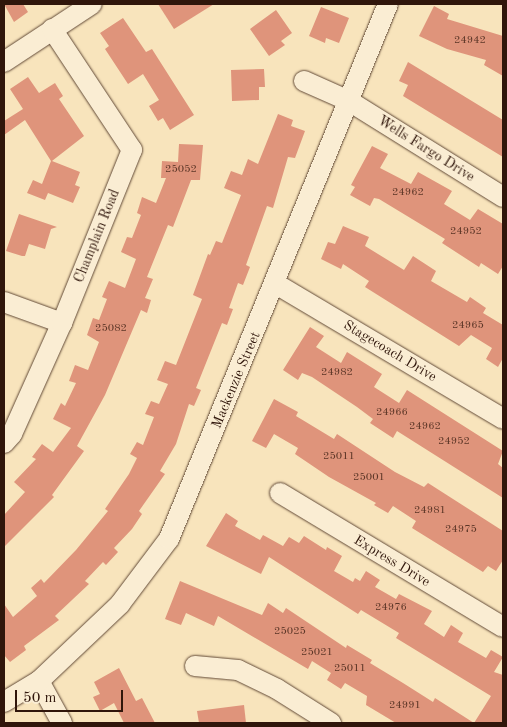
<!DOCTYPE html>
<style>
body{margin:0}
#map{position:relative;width:507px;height:727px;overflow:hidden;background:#f8e4bc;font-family:"Old Standard TT",serif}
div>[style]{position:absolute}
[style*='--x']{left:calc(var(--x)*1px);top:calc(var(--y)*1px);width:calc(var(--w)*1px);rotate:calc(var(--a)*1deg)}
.building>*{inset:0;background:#df947b}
.roads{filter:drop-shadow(0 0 1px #624a37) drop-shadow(0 0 1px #624a37)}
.minor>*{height:20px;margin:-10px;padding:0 10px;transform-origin:10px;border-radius:10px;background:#faedd3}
span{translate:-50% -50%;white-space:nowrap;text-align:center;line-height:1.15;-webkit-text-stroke:4px #faedd3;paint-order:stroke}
.number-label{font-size:11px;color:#5c3627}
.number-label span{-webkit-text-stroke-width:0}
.street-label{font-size:14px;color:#30160b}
.frame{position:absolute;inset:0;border:5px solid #30160b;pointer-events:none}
.scale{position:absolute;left:15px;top:690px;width:108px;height:22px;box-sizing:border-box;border:2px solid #30160b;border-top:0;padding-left:6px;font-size:15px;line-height:18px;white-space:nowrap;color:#30160b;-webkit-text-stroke:4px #faedd3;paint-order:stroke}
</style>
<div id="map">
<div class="building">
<div style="clip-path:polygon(4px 4px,23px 4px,28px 12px,14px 22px)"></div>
<div style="clip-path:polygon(158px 4px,214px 4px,174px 29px)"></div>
<div style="clip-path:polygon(434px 6px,449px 14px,447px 19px,503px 36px,503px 76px,484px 65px,486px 60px,447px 49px,419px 36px)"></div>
<div style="clip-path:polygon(321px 7px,349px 18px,339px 43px,326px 38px,325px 43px,309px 36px)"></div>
<div style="clip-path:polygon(276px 10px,292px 33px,281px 41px,285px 45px,269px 56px,250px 29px)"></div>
<div style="clip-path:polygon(123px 18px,146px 52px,152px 49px,194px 115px,170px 130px,163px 118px,158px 121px,149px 106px,159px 100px,143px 74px,128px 84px,105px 49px,109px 46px,100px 33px)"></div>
<div style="clip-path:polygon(408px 62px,503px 120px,503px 157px,403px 96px,408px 85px,399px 81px)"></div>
<div style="clip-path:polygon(264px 69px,265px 87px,259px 87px,259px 100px,232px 101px,231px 70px)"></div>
<div style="clip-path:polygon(28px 77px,39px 93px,55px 83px,63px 96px,59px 99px,84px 136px,52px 161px,80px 172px,75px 185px,80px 187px,73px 203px,48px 193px,45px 200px,27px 193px,33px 180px,42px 184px,51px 161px,25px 120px,4px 135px,4px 121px,23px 109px,10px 89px)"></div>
<div style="clip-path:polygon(278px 114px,293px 120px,291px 126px,305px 131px,295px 158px,288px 157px,273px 208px,267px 206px,246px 265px,250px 267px,243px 285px,238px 283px,229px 308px,233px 309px,227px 325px,222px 323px,196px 388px,201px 390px,194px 406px,189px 404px,176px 444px,160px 471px,165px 474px,139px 511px,142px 514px,132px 529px,114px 548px,118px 552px,106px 565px,103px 562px,85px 581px,89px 584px,55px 616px,59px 620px,24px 646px,26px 650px,10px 662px,4px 655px,4px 604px,13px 617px,37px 596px,31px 588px,41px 579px,44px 583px,76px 550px,108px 511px,105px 509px,129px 474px,137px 458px,130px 454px,137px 442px,143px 445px,154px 417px,145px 414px,151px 401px,159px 404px,168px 384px,157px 380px,165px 361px,176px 365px,202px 299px,193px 295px,208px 254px,210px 255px,216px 241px,222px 243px,241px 195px,224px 188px,231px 171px,242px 175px,248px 159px,258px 164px)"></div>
<div style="clip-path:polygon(179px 144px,203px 145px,200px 180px,191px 180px,173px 227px,168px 225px,147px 277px,153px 279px,145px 298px,151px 300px,147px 313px,141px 310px,105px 395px,77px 446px,84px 451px,52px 495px,54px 497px,4px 547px,4px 515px,25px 492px,14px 482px,36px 459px,32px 457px,42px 444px,53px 452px,71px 428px,53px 419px,61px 403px,65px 406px,76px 383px,69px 381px,75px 365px,88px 370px,99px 342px,87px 335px,93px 318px,99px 320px,107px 299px,102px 297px,109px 281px,125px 288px,136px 259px,121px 252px,127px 237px,132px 238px,141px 215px,137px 213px,142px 197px,156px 203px,166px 178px,161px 178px,162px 161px,178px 162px)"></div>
<div style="clip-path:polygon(372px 146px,388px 154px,380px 168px,411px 184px,418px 172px,452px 191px,444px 204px,470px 220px,478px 209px,503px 224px,503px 266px,498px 274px,481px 263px,479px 267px,442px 243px,445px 239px,379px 199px,374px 198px,370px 206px,350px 195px,355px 187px,351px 185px)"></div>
<div style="clip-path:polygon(19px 214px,57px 227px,51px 229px,45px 249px,29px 244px,25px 256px,22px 256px,6px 251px)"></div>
<div style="clip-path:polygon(343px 226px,369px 237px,365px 246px,404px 270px,413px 256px,436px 271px,431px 281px,467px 302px,470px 297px,486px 308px,483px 313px,503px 325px,503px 358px,498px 367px,486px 359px,492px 348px,471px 335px,459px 346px,365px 287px,369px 281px,343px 264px,341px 269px,321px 259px,328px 242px,335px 244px)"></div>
<div style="clip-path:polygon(310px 327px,324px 336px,316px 347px,341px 363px,347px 352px,382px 374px,374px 387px,399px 403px,407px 390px,503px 451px,498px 464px,503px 468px,503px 498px,397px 431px,393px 438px,370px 423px,373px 419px,357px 407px,312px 377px,302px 373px,298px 380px,283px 370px)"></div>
<div style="clip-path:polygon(274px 399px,298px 412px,296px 416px,334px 439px,337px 434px,395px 472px,424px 487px,428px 483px,503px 531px,503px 560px,496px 571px,488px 566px,483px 572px,412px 528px,416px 521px,393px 506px,388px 513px,374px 505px,376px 503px,329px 477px,295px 454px,298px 448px,274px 434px,266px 448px,252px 441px)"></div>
<div style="clip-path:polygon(226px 513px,238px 521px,235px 526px,260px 540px,263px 535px,283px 546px,289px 537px,299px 543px,304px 536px,326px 550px,327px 547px,342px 556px,334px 571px,353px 582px,355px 578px,360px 581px,366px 571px,380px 580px,375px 587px,396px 599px,399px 594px,432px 611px,424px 624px,444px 637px,451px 625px,463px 633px,458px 642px,486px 658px,491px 650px,503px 657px,494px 672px,503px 675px,503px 723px,396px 723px,366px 705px,367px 696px,345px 683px,341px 689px,327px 680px,331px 673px,312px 661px,308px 669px,218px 616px,214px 626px,186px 613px,181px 625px,165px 619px,180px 581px,262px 615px,268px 603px,283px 613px,286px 608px,346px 648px,347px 645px,372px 660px,370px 663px,403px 683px,433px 702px,435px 698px,474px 723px,491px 696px,396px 638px,399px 633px,361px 610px,358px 614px,269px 557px,261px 574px,206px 546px)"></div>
<div style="clip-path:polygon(119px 668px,136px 701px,142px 698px,155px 723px,124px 723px,114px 703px,100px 711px,93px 697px,100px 694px,94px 682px)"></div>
<div style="clip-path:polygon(244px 705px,246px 723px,199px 723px,197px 711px)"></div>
</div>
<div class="roads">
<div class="minor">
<div style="--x:4;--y:62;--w:105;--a:-33.4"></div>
<div style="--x:304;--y:81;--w:49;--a:24"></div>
<div style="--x:349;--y:101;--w:181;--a:31.9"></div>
<div style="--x:276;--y:284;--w:264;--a:30.7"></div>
<div style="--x:4;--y:302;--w:62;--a:19.9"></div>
<div style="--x:4;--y:443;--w:12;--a:-48"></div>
<div style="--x:12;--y:434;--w:122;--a:-65.8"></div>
<div style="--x:62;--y:323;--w:187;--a:-68"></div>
<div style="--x:132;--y:150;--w:145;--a:-123.5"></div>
<div style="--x:280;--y:493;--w:260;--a:31"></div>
<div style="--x:195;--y:666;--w:43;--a:5.3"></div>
<div style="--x:238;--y:670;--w:43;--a:26"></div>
<div style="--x:277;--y:689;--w:64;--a:32.2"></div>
<div style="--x:39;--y:681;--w:48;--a:61.3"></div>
<div style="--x:4;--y:702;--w:41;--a:-31"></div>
<div style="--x:39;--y:681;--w:112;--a:-43.5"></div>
<div style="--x:120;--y:604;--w:81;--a:-53"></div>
<div style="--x:169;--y:539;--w:578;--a:-67.74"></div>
</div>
</div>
<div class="number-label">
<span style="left:470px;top:41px">24942</span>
<span style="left:181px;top:170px">25052</span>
<span style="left:408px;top:193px">24962</span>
<span style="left:466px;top:232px">24952</span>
<span style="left:468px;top:326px">24965</span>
<span style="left:111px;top:329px">25082</span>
<span style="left:337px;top:373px">24982</span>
<span style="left:392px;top:413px">24966</span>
<span style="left:425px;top:427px">24962</span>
<span style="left:454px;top:442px">24952</span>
<span style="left:339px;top:457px">25011</span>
<span style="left:369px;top:478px">25001</span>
<span style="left:430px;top:511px">24981</span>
<span style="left:461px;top:530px">24975</span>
<span style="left:391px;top:608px">24976</span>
<span style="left:290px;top:632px">25025</span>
<span style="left:317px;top:653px">25021</span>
<span style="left:350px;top:669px">25011</span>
<span style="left:405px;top:706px">24991</span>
</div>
<div class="street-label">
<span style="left:426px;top:149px;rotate:32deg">Wells Fargo Drive</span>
<span style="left:97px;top:236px;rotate:-68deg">Champlain Road</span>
<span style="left:390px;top:351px;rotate:31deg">Stagecoach Drive</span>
<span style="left:236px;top:380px;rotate:-67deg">Mackenzie Street</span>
<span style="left:392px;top:561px;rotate:31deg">Express Drive</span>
</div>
<div class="frame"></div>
<div class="scale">50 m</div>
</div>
